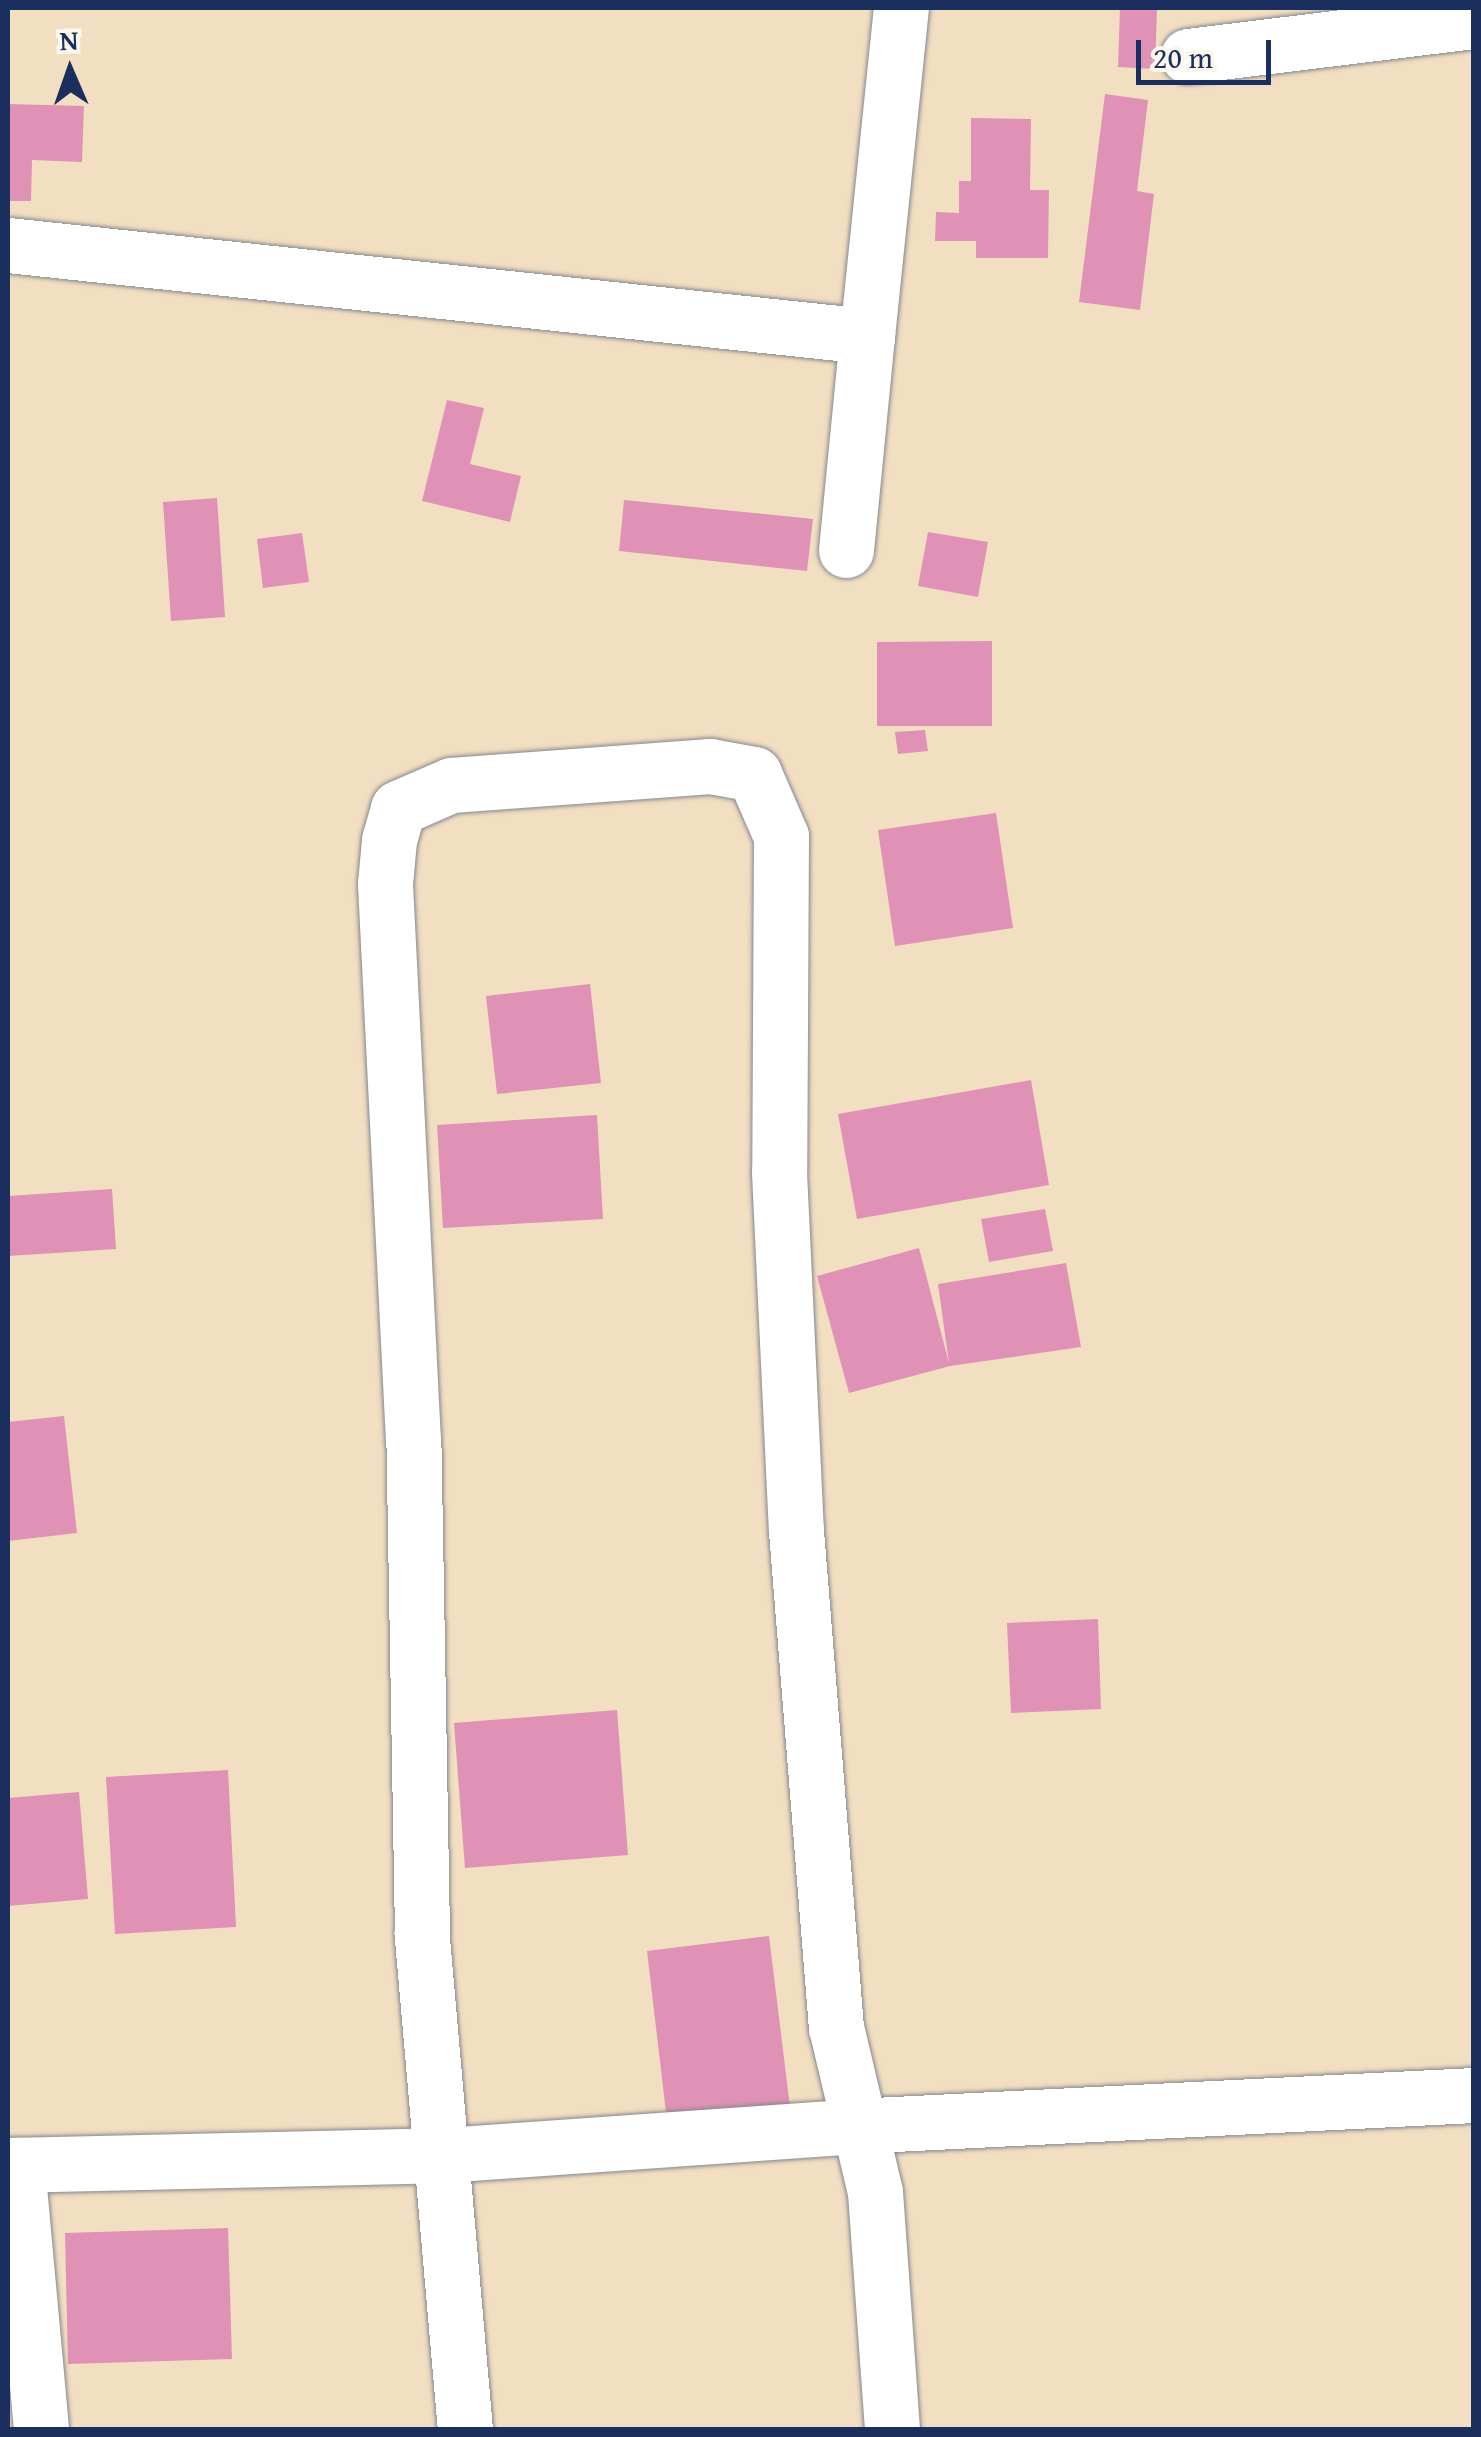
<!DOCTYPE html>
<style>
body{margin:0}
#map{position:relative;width:1481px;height:2437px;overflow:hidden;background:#f2dfc1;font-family:"Gentium Book Plus",serif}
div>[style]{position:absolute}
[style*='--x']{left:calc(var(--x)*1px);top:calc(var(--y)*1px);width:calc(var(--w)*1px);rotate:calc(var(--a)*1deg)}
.building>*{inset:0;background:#df92b5}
.roads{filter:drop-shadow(0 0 2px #868790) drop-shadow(0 0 2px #868790)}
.minor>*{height:55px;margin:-27.5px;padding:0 27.5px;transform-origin:27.5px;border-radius:27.5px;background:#fff}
span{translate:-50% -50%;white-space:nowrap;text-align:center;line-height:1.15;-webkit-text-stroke:8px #fbf7ec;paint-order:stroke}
.frame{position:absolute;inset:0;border:10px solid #1b2f5e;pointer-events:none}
.north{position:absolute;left:20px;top:20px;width:100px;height:100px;-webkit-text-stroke:8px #fbf7ec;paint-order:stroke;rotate:358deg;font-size:28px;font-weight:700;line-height:40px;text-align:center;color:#1b2f5e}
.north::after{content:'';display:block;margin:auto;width:35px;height:45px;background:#1b2f5e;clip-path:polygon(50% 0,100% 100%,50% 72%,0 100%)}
.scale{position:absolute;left:1136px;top:40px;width:135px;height:45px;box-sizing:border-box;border:5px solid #1b2f5e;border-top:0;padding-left:12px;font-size:30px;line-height:35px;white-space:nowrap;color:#1b2f5e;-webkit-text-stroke:8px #fbf7ec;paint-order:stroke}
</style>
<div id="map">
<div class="building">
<div style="clip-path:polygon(1120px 8px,1157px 8px,1155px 69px,1118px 67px)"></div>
<div style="clip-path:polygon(1105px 94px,1148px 100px,1137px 191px,1154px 194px,1140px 310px,1079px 302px)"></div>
<div style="clip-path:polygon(8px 104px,84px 106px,82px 162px,32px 160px,31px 201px,8px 201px)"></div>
<div style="clip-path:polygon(971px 118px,1031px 119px,1030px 190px,1049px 190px,1048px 258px,976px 258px,976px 241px,935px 241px,936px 212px,959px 213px,959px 181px,971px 181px)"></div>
<div style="clip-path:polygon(447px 400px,484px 408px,470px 464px,521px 476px,510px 522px,422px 501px)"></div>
<div style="clip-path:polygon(217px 498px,225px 617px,171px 621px,163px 502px)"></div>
<div style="clip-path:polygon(624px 500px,813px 519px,807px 571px,619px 551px)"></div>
<div style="clip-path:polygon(928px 532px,988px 542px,978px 597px,918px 586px)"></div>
<div style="clip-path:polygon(302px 533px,309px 582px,263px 588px,257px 539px)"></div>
<div style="clip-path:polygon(992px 641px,992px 726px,877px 726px,877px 642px)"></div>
<div style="clip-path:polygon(925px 730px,928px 751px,898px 754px,895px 732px)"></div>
<div style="clip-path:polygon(996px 813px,1013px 928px,895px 946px,878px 830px)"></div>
<div style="clip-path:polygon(590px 984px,601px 1083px,497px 1094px,486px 996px)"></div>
<div style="clip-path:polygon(1031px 1080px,1049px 1185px,857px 1219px,838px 1114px)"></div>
<div style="clip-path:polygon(597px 1115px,603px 1219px,443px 1228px,437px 1125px)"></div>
<div style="clip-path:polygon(112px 1189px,116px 1249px,8px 1256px,8px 1196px)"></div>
<div style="clip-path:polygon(1045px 1209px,1053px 1251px,989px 1262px,981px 1219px)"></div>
<div style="clip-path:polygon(919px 1248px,949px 1363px,938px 1284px,1066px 1263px,1081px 1347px,950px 1366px,849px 1393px,817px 1276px)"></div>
<div style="clip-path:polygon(64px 1416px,77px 1533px,8px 1541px,8px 1422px)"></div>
<div style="clip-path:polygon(1098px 1619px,1101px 1709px,1011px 1713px,1007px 1623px)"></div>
<div style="clip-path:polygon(617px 1710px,628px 1855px,465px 1868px,454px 1723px)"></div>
<div style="clip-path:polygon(228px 1770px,236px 1927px,115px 1934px,106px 1777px)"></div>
<div style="clip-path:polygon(79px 1792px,88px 1899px,8px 1906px,8px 1798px)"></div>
<div style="clip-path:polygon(769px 1936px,790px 2107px,667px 2121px,647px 1951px)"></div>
<div style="clip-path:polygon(228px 2228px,232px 2359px,68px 2364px,65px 2233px)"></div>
</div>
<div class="roads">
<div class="minor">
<div style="--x:1188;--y:56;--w:288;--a:-7"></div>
<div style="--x:8;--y:245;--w:864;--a:6.05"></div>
<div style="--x:867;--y:336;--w:330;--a:-84.1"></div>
<div style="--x:846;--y:550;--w:215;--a:-84.4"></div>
<div style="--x:8;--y:2165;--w:436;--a:-1.3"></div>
<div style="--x:444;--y:2155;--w:411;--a:-4"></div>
<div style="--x:854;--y:2126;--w:621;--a:-2.86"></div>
<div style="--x:17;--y:2165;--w:266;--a:84.8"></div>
<div style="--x:465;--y:2430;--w:498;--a:-95"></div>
<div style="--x:422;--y:1934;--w:493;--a:-91"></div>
<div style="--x:413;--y:1441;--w:558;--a:-92.88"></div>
<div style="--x:385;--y:884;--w:44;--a:-84.8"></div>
<div style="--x:389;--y:840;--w:33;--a:-74"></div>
<div style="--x:398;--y:808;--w:58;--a:-23.5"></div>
<div style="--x:451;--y:785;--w:260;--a:-4.2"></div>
<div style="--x:710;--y:766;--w:45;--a:10.3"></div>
<div style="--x:754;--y:774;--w:68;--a:66.5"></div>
<div style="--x:781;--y:836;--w:336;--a:90.3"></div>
<div style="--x:779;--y:1172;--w:359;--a:87.3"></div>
<div style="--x:796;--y:1531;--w:498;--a:85.4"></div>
<div style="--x:836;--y:2027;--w:170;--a:76.7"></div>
<div style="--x:875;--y:2192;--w:239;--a:85.9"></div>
</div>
</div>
<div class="frame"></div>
<div class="north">N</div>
<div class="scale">20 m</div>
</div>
